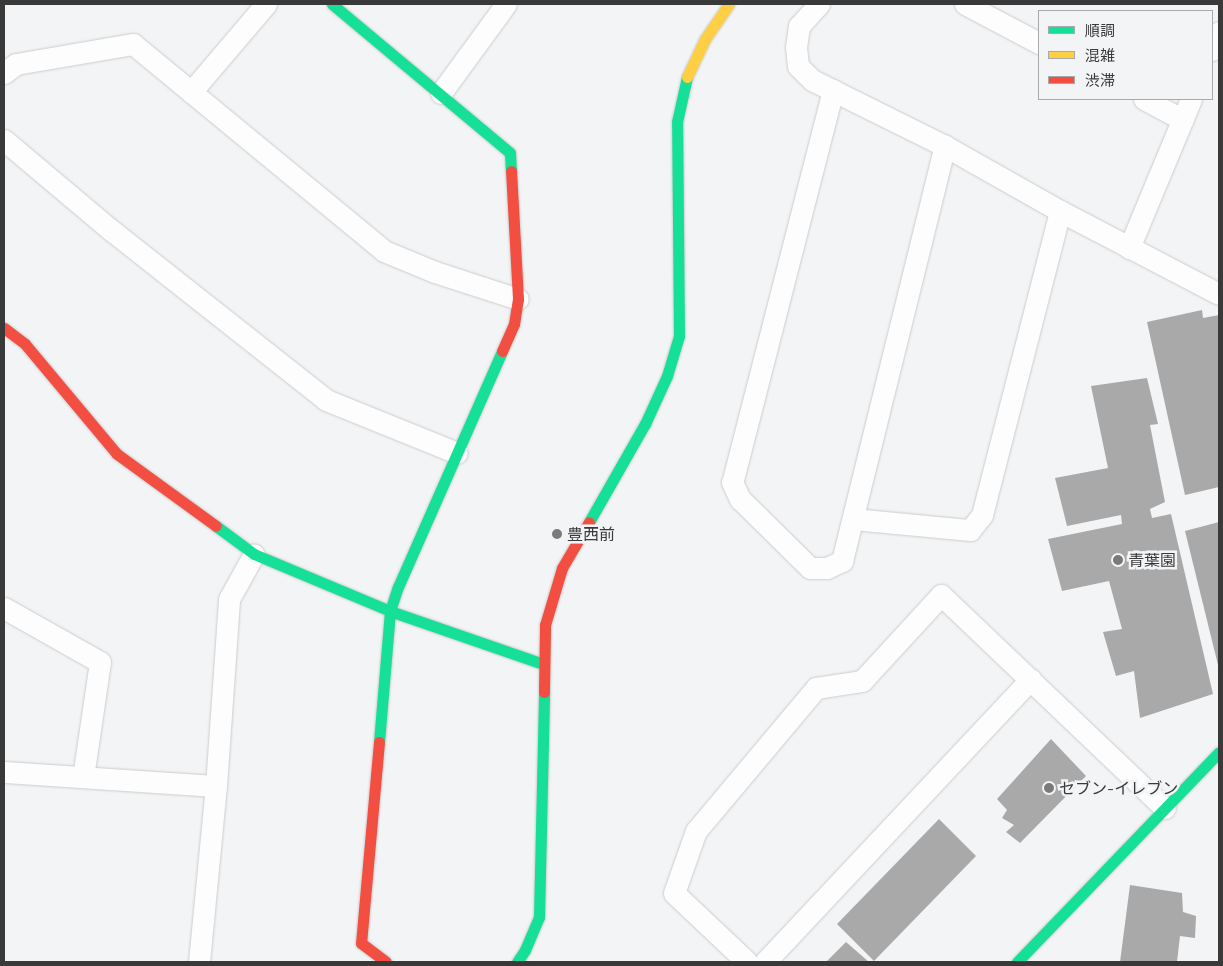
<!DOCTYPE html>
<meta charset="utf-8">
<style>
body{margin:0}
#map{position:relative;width:1223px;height:966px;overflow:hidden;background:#f3f4f5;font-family:"Exo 2","Noto Sans JP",sans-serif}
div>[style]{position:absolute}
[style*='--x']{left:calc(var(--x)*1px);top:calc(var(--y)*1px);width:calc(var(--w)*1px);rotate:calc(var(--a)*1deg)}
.building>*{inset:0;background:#a9a9aa}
.roads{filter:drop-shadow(0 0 1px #cbcccd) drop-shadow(0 0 1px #cbcccd)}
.street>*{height:21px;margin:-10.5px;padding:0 10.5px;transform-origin:10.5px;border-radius:10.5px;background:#fdfdfe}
.fast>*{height:11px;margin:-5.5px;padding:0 5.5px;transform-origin:5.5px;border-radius:5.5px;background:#16e098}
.slow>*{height:11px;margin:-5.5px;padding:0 5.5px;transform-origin:5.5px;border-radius:5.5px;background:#ffcf43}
.jam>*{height:11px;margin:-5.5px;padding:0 5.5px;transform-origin:5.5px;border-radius:5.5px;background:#f24e42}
.dots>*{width:14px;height:14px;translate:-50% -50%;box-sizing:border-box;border:2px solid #f2f4f6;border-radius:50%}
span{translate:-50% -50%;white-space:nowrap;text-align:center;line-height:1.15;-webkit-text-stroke:5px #f2f4f6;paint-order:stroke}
.poi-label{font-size:16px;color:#39393a}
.left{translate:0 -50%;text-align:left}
.frame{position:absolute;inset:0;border:5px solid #39393a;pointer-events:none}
.legend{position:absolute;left:1038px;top:10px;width:175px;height:90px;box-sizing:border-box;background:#f2f4f6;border:1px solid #a8a9ab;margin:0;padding:6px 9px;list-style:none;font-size:15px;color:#39393a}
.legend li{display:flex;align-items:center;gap:10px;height:25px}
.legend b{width:25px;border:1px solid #a8a9ab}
</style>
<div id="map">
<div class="building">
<div style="clip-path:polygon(1202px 310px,1203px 318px,1219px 315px,1219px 487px,1185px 495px,1147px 322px)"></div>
<div style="clip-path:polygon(1147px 378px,1158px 424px,1150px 425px,1165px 502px,1150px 509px,1152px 518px,1171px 514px,1213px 694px,1140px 718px,1134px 671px,1116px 676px,1103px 632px,1122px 629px,1109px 581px,1062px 591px,1048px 539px,1122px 524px,1121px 515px,1067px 526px,1055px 478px,1108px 468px,1091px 386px)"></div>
<div style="clip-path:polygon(1219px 522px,1219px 669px,1185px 531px)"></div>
<div style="clip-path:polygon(1051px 739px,1086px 776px,1020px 843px,1006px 832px,1014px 825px,1002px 818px,1007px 810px,997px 799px)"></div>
<div style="clip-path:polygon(939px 819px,976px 856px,874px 961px,837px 924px)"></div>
<div style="clip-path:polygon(1130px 885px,1182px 893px,1183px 912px,1196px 916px,1195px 938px,1180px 936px,1177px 962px,1120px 962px)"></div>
<div style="clip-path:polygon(846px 942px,869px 962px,826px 962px)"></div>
</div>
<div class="roads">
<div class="street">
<div style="--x:819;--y:4;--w:30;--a:132"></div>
<div style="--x:799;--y:26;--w:21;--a:98"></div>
<div style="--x:796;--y:47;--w:19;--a:84"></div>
<div style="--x:798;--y:66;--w:20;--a:45"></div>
<div style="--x:812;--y:80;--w:148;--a:26.4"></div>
<div style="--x:945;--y:146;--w:132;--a:29.5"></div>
<div style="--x:1060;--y:211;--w:179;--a:27.6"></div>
<div style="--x:965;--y:4;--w:84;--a:27.8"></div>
<div style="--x:1212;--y:50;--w:19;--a:-69"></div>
<div style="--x:4;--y:73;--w:15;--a:-37"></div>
<div style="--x:16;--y:64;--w:119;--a:-9.7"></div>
<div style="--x:133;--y:44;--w:325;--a:39.5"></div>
<div style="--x:384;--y:251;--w:55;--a:22.4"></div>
<div style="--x:435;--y:272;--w:87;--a:18"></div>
<div style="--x:833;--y:90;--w:405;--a:104.4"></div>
<div style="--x:732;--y:482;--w:19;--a:65"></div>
<div style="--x:740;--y:499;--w:98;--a:44.6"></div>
<div style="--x:810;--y:568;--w:17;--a:0"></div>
<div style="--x:827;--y:568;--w:17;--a:-25"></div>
<div style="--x:842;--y:561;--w:428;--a:-76.1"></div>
<div style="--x:191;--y:92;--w:116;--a:-49.6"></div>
<div style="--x:441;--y:93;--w:110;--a:-53.9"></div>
<div style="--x:1144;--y:99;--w:44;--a:28.3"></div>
<div style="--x:4;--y:140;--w:140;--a:40.1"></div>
<div style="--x:111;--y:230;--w:274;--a:38.3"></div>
<div style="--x:326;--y:400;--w:141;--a:22"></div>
<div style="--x:1129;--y:248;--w:161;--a:-67.4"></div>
<div style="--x:853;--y:519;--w:118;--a:5.4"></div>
<div style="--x:970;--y:530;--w:19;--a:-51"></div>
<div style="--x:982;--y:515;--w:314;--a:-75.6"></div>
<div style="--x:4;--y:608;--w:110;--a:29.4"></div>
<div style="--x:100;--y:662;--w:116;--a:98.4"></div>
<div style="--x:4;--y:772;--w:212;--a:3.8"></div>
<div style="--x:199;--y:962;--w:177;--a:-84.5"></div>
<div style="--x:216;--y:786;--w:187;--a:-86"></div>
<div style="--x:229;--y:599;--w:51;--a:-60.9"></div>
<div style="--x:747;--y:962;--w:100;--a:-136.6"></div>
<div style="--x:674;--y:893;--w:66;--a:-70.5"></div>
<div style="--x:696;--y:831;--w:187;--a:-50"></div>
<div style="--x:816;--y:688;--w:47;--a:-8.7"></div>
<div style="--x:862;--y:681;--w:117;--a:-47.4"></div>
<div style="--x:941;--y:595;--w:309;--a:43.6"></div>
<div style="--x:765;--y:962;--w:388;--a:-46.8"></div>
</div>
<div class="fast">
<div style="--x:332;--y:4;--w:232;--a:39.9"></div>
<div style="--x:510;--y:153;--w:18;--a:87"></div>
<div style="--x:589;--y:522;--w:113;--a:-60.3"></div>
<div style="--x:645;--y:424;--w:53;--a:-65.4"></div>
<div style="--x:667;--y:376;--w:42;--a:-73.3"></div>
<div style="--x:679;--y:336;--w:214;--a:-90.5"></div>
<div style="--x:677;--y:122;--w:46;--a:-77.5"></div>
<div style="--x:216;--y:526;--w:47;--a:36.4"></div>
<div style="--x:254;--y:554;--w:147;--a:22.7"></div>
<div style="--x:390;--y:611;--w:162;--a:19.1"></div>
<div style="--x:379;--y:742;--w:131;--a:-85.2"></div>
<div style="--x:390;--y:611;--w:25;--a:-72"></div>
<div style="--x:398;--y:587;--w:258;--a:-66.2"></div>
<div style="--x:517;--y:962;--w:14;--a:-56"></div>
<div style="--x:525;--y:950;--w:36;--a:-67"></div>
<div style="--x:539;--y:917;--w:225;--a:-88.7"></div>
<div style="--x:1017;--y:962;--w:291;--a:-46.1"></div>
</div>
<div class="slow">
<div style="--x:687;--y:77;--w:42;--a:-64.7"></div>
<div style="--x:705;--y:39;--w:42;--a:-55.6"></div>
</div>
<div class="jam">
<div style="--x:4;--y:328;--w:26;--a:37"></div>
<div style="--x:25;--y:344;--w:143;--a:50.1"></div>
<div style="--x:117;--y:454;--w:122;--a:36"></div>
<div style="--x:502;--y:351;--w:30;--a:-66"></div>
<div style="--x:514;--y:324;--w:25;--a:-81"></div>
<div style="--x:518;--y:299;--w:128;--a:-93.1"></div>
<div style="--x:544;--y:692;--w:67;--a:-89.1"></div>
<div style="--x:545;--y:625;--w:59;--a:-73.4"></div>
<div style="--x:562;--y:568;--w:53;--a:-59.6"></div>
<div style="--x:379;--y:742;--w:202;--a:95.1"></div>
<div style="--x:361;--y:943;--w:31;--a:37"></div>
</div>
</div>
<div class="dots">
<div style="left:557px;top:534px;background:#7a7a7b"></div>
<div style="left:1118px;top:560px;background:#7a7a7b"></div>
<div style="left:1049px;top:788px;background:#7a7a7b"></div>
</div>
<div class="poi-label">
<span class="left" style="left:567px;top:534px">豊西前</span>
<span class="left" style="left:1128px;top:560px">青葉園</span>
<span class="left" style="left:1059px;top:788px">セブン-イレブン</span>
</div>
<div class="frame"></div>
<ul class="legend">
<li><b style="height:6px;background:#16e098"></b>順調</li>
<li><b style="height:6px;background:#ffcf43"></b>混雑</li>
<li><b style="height:6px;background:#f24e42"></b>渋滞</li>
</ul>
</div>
